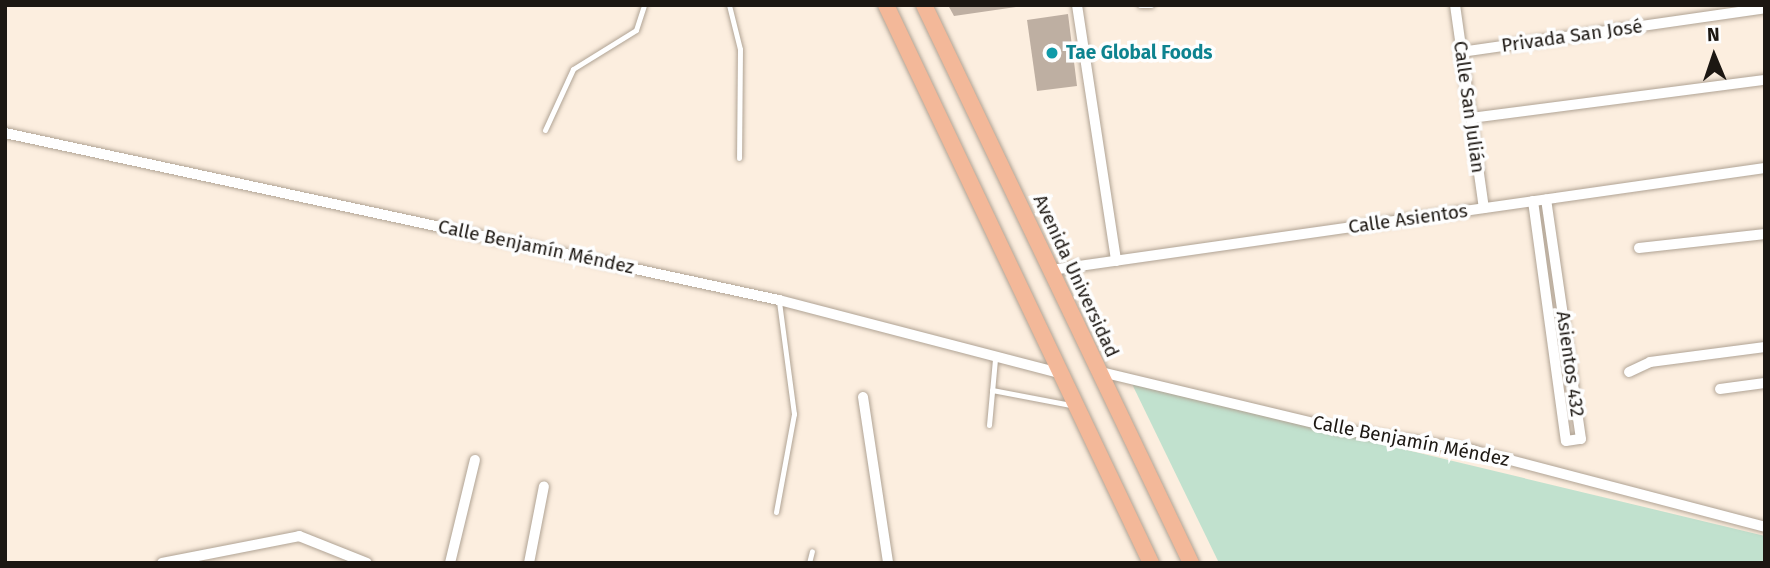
<!DOCTYPE html>
<meta charset="utf-8">
<style>
body{margin:0}
#map{position:relative;width:1770px;height:568px;overflow:hidden;background:#fceedf;font-family:"Fira Sans",sans-serif}
div>[style]{position:absolute}
[style*='--x']{left:calc(var(--x)*1px);top:calc(var(--y)*1px);width:calc(var(--w)*1px);rotate:calc(var(--a)*1deg)}
.green>*{inset:0;background:#c1e1ce}
.building>*{inset:0;background:#beafa2}
.roads{filter:drop-shadow(0 0 2px #b0a394) drop-shadow(0 0 2px #b0a394)}
.lane>*{height:5px;margin:-2.5px;padding:0 2.5px;transform-origin:2.5px;border-radius:2.5px;background:#fff}
.street>*{height:10px;margin:-5px;padding:0 5px;transform-origin:5px;border-radius:5px;background:#fff}
.primary>*{height:16px;margin:-8px;padding:0 8px;transform-origin:8px;border-radius:8px;background:#f3b899}
.dots>*{width:19px;height:19px;translate:-50% -50%;box-sizing:border-box;border:4px solid #fefefe;border-radius:50%}
span{translate:-50% -50%;white-space:nowrap;text-align:center;line-height:1.15;-webkit-text-stroke:7px #fefefe;paint-order:stroke}
.street-label{font-size:19px;color:#1c1712}
.culture-label{font-size:19px;color:#0d838f;font-weight:700}
.left{translate:0 -50%;text-align:left}
.frame{position:absolute;inset:0;border:7px solid #1c1712;pointer-events:none}
.north{position:absolute;left:1679px;top:21px;width:70px;height:70px;-webkit-text-stroke:5px #fefefe;paint-order:stroke;rotate:358deg;font-size:19px;font-weight:700;line-height:28px;text-align:center;color:#1c1712}
.north::after{content:'';display:block;margin:auto;width:24px;height:32px;background:#1c1712;clip-path:polygon(50% 0,100% 100%,50% 72%,0 100%)}
</style>
<div id="map">
<div class="green">
<div style="clip-path:polygon(1132px 384px,1765px 536px,1765px 563px,1219px 563px)"></div>
</div>
<div class="building">
<div style="clip-path:polygon(948px 5px,1015px 5px,1016px 7px,954px 16px)"></div>
<div style="clip-path:polygon(1068px 14px,1077px 86px,1037px 91px,1027px 20px)"></div>
</div>
<div class="roads">
<div class="lane">
<div style="--x:729;--y:5;--w:45;--a:76"></div>
<div style="--x:740;--y:49;--w:109;--a:90.5"></div>
<div style="--x:1140;--y:5;--w:11;--a:0"></div>
<div style="--x:545;--y:130;--w:67;--a:-65.3"></div>
<div style="--x:573;--y:69;--w:74;--a:-31.8"></div>
<div style="--x:636;--y:30;--w:26;--a:-72"></div>
<div style="--x:992;--y:390;--w:80;--a:10.8"></div>
<div style="--x:989;--y:425;--w:66;--a:-84.8"></div>
<div style="--x:776;--y:512;--w:100;--a:-79.6"></div>
<div style="--x:794;--y:414;--w:114;--a:-97.6"></div>
<div style="--x:809;--y:563;--w:12;--a:-76"></div>
</div>
<div class="street">
<div style="--x:1077;--y:5;--w:259;--a:81.3"></div>
<div style="--x:1455;--y:5;--w:205;--a:81.9"></div>
<div style="--x:1461;--y:52;--w:307;--a:-8.2"></div>
<div style="--x:1471;--y:118;--w:296;--a:-7.4"></div>
<div style="--x:5;--y:133;--w:792;--a:12.18"></div>
<div style="--x:779;--y:300;--w:293;--a:14.6"></div>
<div style="--x:1533;--y:201;--w:242;--a:82.2"></div>
<div style="--x:1566;--y:441;--w:15;--a:-8"></div>
<div style="--x:1581;--y:439;--w:242;--a:-98.3"></div>
<div style="--x:1639;--y:248;--w:127;--a:-6.3"></div>
<div style="--x:1051;--y:270;--w:721;--a:-8.13"></div>
<div style="--x:1097;--y:371;--w:248;--a:13.5"></div>
<div style="--x:1338;--y:429;--w:136;--a:8.9"></div>
<div style="--x:1472;--y:450;--w:303;--a:14.7"></div>
<div style="--x:1629;--y:372;--w:23;--a:-25"></div>
<div style="--x:1650;--y:362;--w:116;--a:-7.4"></div>
<div style="--x:1720;--y:389;--w:45;--a:-7.6"></div>
<div style="--x:863;--y:397;--w:168;--a:81.4"></div>
<div style="--x:162;--y:563;--w:140;--a:-11.1"></div>
<div style="--x:299;--y:536;--w:73;--a:21.7"></div>
<div style="--x:450;--y:563;--w:106;--a:-76.4"></div>
<div style="--x:529;--y:563;--w:78;--a:-79"></div>
</div>
<div class="primary">
<div style="--x:886;--y:5;--w:618;--a:64.6"></div>
<div style="--x:924;--y:5;--w:619;--a:64.43"></div>
</div>
</div>
<div class="dots">
<div style="left:1052px;top:53px;background:#0f9aa8"></div>
</div>
<div class="street-label">
<span style="left:1572px;top:36px;rotate:-8deg">Privada San José</span>
<span style="left:1469px;top:107px;rotate:82deg">Calle San Julián</span>
<span style="left:1408px;top:219px;rotate:-8deg">Calle Asientos</span>
<span style="left:536px;top:247px;rotate:12deg">Calle Benjamín Méndez</span>
<span style="left:1076px;top:276px;rotate:65deg">Avenida Universidad</span>
<span style="left:1570px;top:364px;rotate:82deg">Asientos 432</span>
<span style="left:1411px;top:441px;rotate:11deg">Calle Benjamín Méndez</span>
</div>
<div class="culture-label">
<span class="left" style="left:1066px;top:53px">Tae Global Foods</span>
</div>
<div class="frame"></div>
<div class="north">N</div>
</div>
